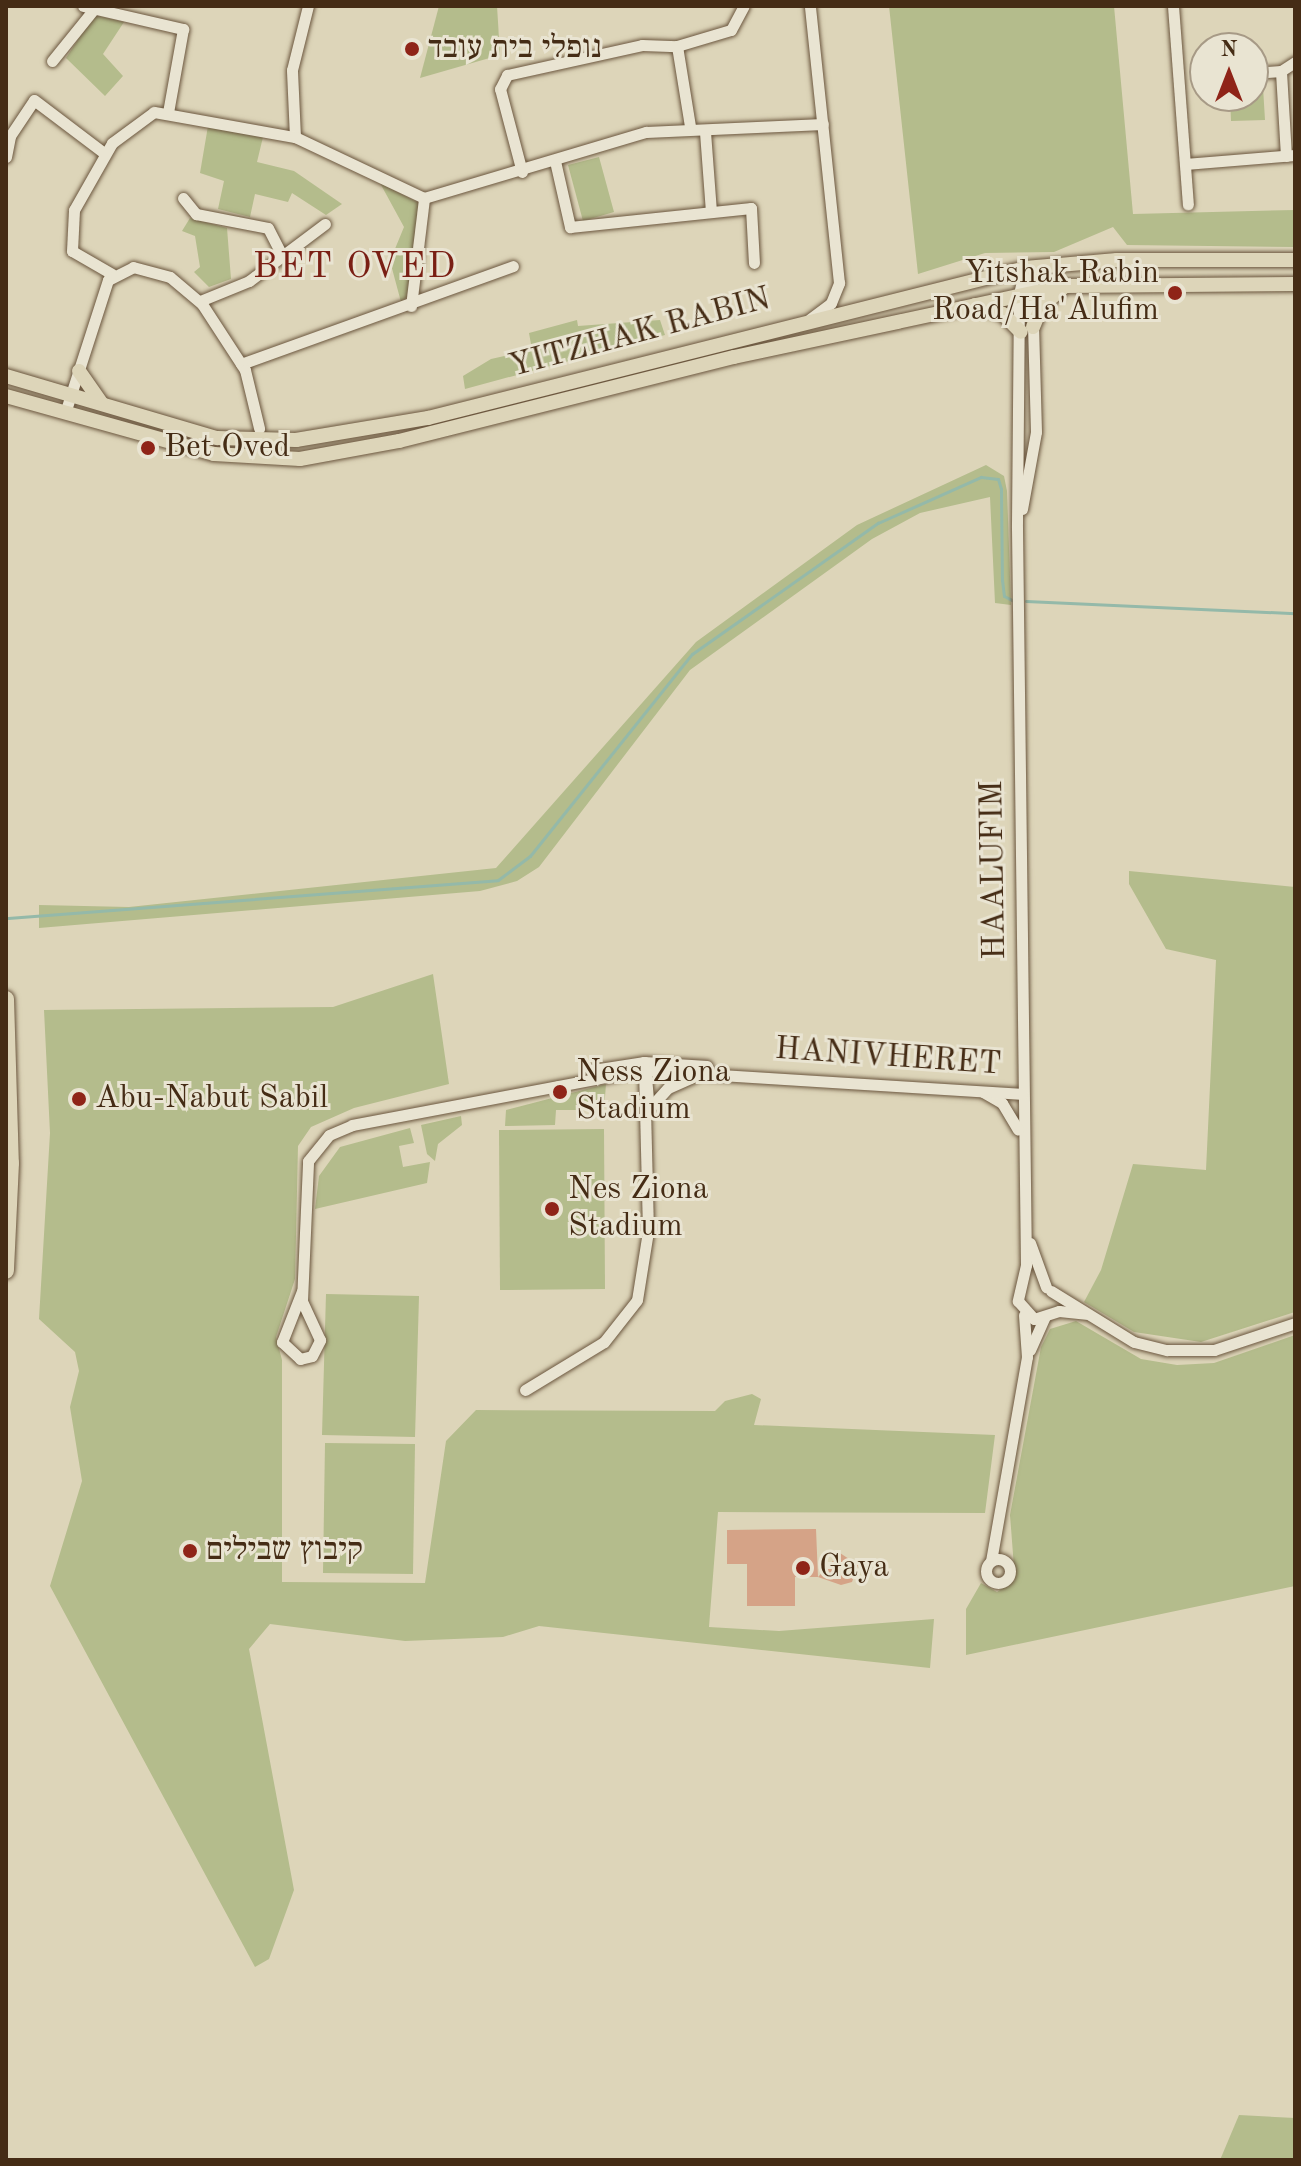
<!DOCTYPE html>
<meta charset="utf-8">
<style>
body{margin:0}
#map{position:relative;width:1301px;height:2166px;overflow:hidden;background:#ddd5b9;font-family:"Old Standard TT","Frank Ruhl Libre",serif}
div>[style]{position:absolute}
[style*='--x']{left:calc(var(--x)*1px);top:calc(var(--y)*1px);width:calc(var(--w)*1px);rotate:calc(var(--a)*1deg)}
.green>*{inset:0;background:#b4bc8c}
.stream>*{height:3px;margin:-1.5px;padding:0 1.5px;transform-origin:1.5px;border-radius:1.5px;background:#94b9a9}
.building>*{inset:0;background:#d5a387}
.roads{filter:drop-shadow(0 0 2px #6b563e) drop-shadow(0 0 2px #6b563e)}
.minor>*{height:11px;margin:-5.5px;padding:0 5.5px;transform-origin:5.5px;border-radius:5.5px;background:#e9e4d2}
.minor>.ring{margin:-5.5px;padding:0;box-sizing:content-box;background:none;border:11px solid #e9e4d2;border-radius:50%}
.major>*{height:14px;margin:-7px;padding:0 7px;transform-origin:7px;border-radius:7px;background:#ddd5b9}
.highway>*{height:16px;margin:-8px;padding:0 8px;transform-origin:8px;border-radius:8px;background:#ddd5b9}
.dots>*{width:22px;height:22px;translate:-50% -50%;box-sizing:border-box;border:4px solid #e9e4d2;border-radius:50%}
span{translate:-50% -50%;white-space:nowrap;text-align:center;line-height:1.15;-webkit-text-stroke:6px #e9e4d2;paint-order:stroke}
.poi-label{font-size:32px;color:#452c15}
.left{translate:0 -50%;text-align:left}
.right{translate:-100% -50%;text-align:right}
.street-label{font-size:32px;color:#452c15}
.quarter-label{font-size:36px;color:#7a1f14;letter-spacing:2px}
.frame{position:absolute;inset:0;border:8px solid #452c15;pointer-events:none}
.north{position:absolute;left:1189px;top:32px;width:80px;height:80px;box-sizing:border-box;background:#e9e4d2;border:2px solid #a79a86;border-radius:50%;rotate:0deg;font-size:22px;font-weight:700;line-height:32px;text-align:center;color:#452c15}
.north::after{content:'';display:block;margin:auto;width:28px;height:36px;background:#8f2418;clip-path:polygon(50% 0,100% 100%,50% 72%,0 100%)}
</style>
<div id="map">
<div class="green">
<div style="clip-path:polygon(439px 6px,497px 6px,500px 55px,420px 78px)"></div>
<div style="clip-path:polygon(889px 6px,1114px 6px,1133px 214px,1295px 210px,1295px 247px,1127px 245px,1113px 227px,1054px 252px,985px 253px,918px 274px)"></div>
<div style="clip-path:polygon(94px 15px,124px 22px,103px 54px,123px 76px,105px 96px,66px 58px)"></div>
<div style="clip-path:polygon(1253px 87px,1263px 87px,1265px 120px,1231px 121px,1230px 96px,1253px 96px)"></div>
<div style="clip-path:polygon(208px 126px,263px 137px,257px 162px,294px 171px,342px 204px,326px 215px,292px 193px,288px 202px,255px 194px,250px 217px,218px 209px,224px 181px,200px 173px)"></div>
<div style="clip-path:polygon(599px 157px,614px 212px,583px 221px,568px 165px)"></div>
<div style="clip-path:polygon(380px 183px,419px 203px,411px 293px,401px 302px,390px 261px,404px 227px)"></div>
<div style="clip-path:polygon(190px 218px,227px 228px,231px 279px,209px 287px,194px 272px,200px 267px,195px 236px,182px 231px)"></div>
<div style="clip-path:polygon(577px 320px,578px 326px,660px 320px,665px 335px,465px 389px,463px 376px,491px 359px,532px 350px,529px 333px)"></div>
<div style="clip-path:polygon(986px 465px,1004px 476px,1007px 491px,1011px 605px,995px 603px,990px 497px,920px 513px,872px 539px,690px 670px,539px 867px,517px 881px,480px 891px,39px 928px,39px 905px,129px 907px,496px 868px,696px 642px,857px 525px)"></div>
<div style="clip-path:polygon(1129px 871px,1295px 887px,1295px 1312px,1201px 1342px,1134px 1332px,1084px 1302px,1101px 1270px,1133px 1164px,1206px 1170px,1216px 960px,1166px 949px,1129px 884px)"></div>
<div style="clip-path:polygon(433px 974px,449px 1084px,354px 1108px,311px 1127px,298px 1146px,295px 1279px,276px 1337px,282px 1360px,282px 1582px,425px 1583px,446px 1441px,476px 1410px,715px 1411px,725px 1401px,752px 1394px,761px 1399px,754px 1425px,995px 1435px,985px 1513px,718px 1512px,709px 1627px,779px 1631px,934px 1619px,930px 1668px,539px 1626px,503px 1637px,405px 1641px,270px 1624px,249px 1649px,294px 1890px,269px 1959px,255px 1967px,50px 1586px,82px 1481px,70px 1407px,79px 1371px,75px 1352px,39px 1319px,50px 1133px,44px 1010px,333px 1007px)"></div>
<div style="clip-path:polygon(606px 1084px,604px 1110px,556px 1110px,555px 1125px,505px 1126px,506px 1110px)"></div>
<div style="clip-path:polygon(461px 1116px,462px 1125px,438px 1144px,435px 1161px,427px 1154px,421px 1125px)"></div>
<div style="clip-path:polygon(410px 1128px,414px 1143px,399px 1146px,403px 1167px,430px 1162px,427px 1183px,315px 1209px,319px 1176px,340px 1147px)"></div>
<div style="clip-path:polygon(604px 1129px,605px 1289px,500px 1290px,499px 1130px)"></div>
<div style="clip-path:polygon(326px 1294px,419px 1296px,415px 1437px,322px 1435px)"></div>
<div style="clip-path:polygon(1076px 1321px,1141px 1359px,1177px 1365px,1214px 1363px,1295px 1335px,1295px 1586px,966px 1655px,966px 1609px,981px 1583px,997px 1592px,1015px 1580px,1010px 1515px,1041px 1347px,1050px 1329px)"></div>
<div style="clip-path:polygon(325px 1443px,415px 1444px,413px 1574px,323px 1573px)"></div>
<div style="clip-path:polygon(1239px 2115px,1295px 2118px,1295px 2160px,1220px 2160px)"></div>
</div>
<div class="stream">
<div style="--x:1026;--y:601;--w:269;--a:2.6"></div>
<div style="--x:8;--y:918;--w:491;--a:-4.4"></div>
<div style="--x:498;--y:880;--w:40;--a:-37"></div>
<div style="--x:530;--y:856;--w:259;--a:-51.3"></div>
<div style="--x:692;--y:654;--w:228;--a:-35.2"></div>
<div style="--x:878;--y:523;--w:113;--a:-24.1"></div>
<div style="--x:981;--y:477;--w:17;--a:7"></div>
<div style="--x:998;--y:479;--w:10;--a:73"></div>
<div style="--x:1001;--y:489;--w:91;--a:89.4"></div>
<div style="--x:1002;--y:580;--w:16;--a:83"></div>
<div style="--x:1004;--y:596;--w:9;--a:27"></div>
</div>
<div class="building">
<div style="clip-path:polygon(816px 1529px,818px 1577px,795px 1577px,795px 1606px,747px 1606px,747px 1564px,727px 1564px,727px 1530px)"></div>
<div style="clip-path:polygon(840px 1553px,858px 1565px,852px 1582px,841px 1585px,818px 1577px)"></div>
</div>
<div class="roads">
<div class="minor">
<div style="--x:83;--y:6;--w:103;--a:13"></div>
<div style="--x:183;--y:29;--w:84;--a:100.2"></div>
<div style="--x:1173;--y:6;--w:199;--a:85.7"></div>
<div style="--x:677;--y:46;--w:81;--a:80.8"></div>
<div style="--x:52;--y:61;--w:67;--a:-51.1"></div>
<div style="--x:1253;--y:73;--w:28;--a:-4"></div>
<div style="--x:705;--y:132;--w:79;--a:85.7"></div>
<div style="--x:295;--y:137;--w:67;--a:-92.6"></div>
<div style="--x:292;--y:70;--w:66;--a:-76"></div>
<div style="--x:1286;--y:156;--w:85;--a:-93.4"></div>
<div style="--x:1281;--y:71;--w:17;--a:-33"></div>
<div style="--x:6;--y:157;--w:21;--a:-79"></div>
<div style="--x:10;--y:136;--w:43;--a:-56.3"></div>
<div style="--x:34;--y:100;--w:88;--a:37.1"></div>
<div style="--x:555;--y:161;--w:68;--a:77.2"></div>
<div style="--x:570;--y:227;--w:182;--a:-6"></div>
<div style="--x:751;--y:208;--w:55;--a:86.9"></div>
<div style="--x:1185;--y:164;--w:110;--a:-4.7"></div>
<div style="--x:522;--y:172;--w:86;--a:-104.8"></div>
<div style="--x:500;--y:89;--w:16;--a:-63"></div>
<div style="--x:507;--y:75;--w:138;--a:-12.5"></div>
<div style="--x:642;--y:45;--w:35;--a:2"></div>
<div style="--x:677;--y:46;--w:56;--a:-16.5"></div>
<div style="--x:731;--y:30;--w:27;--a:-62"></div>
<div style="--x:183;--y:198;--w:21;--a:51"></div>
<div style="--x:196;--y:214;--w:73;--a:11"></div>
<div style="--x:268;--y:228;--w:29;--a:63"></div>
<div style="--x:1025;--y:268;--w:27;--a:103"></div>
<div style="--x:1019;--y:294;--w:234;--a:90.5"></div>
<div style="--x:1017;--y:528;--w:737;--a:89.3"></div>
<div style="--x:1026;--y:1265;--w:37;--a:103"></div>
<div style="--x:1018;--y:1301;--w:24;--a:48"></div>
<div style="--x:1034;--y:1319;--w:26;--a:-18"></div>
<div style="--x:1059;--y:1311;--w:27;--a:6"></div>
<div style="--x:112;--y:274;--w:46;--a:-150.1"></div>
<div style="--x:72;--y:251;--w:41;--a:-87.2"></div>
<div style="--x:74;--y:210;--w:77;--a:-60.4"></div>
<div style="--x:112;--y:143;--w:52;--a:-36.4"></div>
<div style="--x:154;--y:112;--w:143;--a:10.1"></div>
<div style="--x:295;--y:137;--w:143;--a:25.3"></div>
<div style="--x:424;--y:198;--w:232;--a:-16.6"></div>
<div style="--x:646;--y:132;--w:177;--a:-2.6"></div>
<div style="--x:200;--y:301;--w:53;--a:-22.2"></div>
<div style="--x:249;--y:281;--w:95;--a:-36.9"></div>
<div style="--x:411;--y:306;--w:109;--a:-83.1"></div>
<div style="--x:810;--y:319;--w:26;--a:-37"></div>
<div style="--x:831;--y:303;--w:22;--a:-68"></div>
<div style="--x:839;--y:283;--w:279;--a:-96"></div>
<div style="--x:241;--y:364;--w:289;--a:-19.8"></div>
<div style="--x:65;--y:413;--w:140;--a:-72.1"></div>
<div style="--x:108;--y:280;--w:28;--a:-27"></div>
<div style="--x:133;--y:267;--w:38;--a:15"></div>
<div style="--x:170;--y:277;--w:42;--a:40.2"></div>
<div style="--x:202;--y:304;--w:79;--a:56.9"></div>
<div style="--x:245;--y:370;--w:60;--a:76.4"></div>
<div style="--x:1022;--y:509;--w:78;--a:-79.7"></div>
<div style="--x:1036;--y:432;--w:141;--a:-91.6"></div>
<div style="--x:1032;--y:291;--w:23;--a:-108"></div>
<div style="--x:645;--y:1065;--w:38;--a:85"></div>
<div style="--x:593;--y:1070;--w:52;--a:-8.9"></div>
<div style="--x:644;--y:1062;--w:63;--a:3.6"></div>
<div style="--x:983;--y:1092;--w:22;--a:30"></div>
<div style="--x:1002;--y:1103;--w:31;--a:59"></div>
<div style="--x:647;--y:1111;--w:31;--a:-48"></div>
<div style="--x:668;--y:1088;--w:32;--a:-24"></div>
<div style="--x:1030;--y:1243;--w:47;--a:70"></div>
<div style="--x:302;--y:1291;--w:55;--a:111.4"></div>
<div style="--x:282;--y:1342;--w:25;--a:43"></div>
<div style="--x:300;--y:1359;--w:12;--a:-14"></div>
<div style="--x:312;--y:1356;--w:18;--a:-63"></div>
<div style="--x:320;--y:1340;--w:43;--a:-114.8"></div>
<div style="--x:302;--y:1301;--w:140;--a:-87.5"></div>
<div style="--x:308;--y:1161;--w:33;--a:-51"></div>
<div style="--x:329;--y:1135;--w:25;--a:-23"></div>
<div style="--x:352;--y:1125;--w:295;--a:-10.7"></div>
<div style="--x:642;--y:1070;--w:381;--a:3.6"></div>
<div style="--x:1051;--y:1291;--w:97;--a:31.6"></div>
<div style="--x:1134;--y:1342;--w:34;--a:14"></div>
<div style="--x:1167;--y:1350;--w:47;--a:0"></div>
<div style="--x:1214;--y:1350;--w:85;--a:-18.4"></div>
<div style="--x:1030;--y:1350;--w:36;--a:-66"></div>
<div style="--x:525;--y:1390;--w:92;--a:-31.3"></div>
<div style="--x:604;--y:1342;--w:53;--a:-51.8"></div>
<div style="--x:637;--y:1300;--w:70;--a:-80.9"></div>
<div style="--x:648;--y:1231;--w:169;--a:-91.4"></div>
<div class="ring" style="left:986px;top:1559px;width:13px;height:13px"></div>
<div style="--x:991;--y:1561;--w:207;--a:-80"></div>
<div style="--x:1027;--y:1357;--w:42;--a:-94.1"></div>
</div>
<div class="major">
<div style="--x:975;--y:305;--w:29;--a:18"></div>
<div style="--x:1003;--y:314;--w:25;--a:45"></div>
<div style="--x:1033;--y:327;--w:23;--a:-67"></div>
<div style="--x:1042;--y:306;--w:29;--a:-41"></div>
<div style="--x:79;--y:371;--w:39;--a:55"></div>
<div style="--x:6;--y:376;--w:220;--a:16.4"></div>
<div style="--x:217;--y:438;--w:79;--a:1.5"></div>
<div style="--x:296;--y:440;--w:134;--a:-9.5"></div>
<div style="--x:428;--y:418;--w:616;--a:-14.1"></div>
<div style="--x:1025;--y:268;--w:92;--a:-5"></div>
<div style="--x:1117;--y:260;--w:178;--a:0"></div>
<div style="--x:6;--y:396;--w:216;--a:15.6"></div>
<div style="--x:214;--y:454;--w:86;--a:3.3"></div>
<div style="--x:300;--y:459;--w:101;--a:-10.3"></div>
<div style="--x:399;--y:441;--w:345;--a:-14.1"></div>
<div style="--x:734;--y:357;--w:339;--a:-12.1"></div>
<div style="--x:1065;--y:286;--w:230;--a:-0.5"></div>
</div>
<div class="highway">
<div style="--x:6;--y:999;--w:164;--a:88.3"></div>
<div style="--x:11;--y:1163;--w:108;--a:92.7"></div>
</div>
</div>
<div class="dots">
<div style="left:412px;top:49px;background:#8f2418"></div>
<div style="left:1175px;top:293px;background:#8f2418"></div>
<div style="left:148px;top:448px;background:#8f2418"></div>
<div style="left:560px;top:1092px;background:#8f2418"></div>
<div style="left:79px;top:1099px;background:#8f2418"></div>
<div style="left:552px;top:1209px;background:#8f2418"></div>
<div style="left:190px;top:1551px;background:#8f2418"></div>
<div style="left:803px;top:1568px;background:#8f2418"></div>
</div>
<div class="poi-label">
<span class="left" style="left:428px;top:49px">נופלי בית עובד</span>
<span class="right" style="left:1159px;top:293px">Yitshak Rabin<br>Road/Ha'Alufim</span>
<span class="left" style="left:164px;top:448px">Bet Oved</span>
<span class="left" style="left:576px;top:1092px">Ness Ziona<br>Stadium</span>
<span class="left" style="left:95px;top:1099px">Abu-Nabut Sabil</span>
<span class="left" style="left:568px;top:1209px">Nes Ziona<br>Stadium</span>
<span class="left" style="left:206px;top:1551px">קיבוץ שבילים</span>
<span class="left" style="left:819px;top:1568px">Gaya</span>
</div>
<div class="street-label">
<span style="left:640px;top:334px;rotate:-15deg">YITZHAK RABIN</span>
<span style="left:995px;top:870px;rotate:-91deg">HAALUFIM</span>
<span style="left:888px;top:1058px;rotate:4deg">HANIVHERET</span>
</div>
<div class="quarter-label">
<span style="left:355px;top:269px">BET OVED</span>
</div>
<div class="frame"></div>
<div class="north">N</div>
</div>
